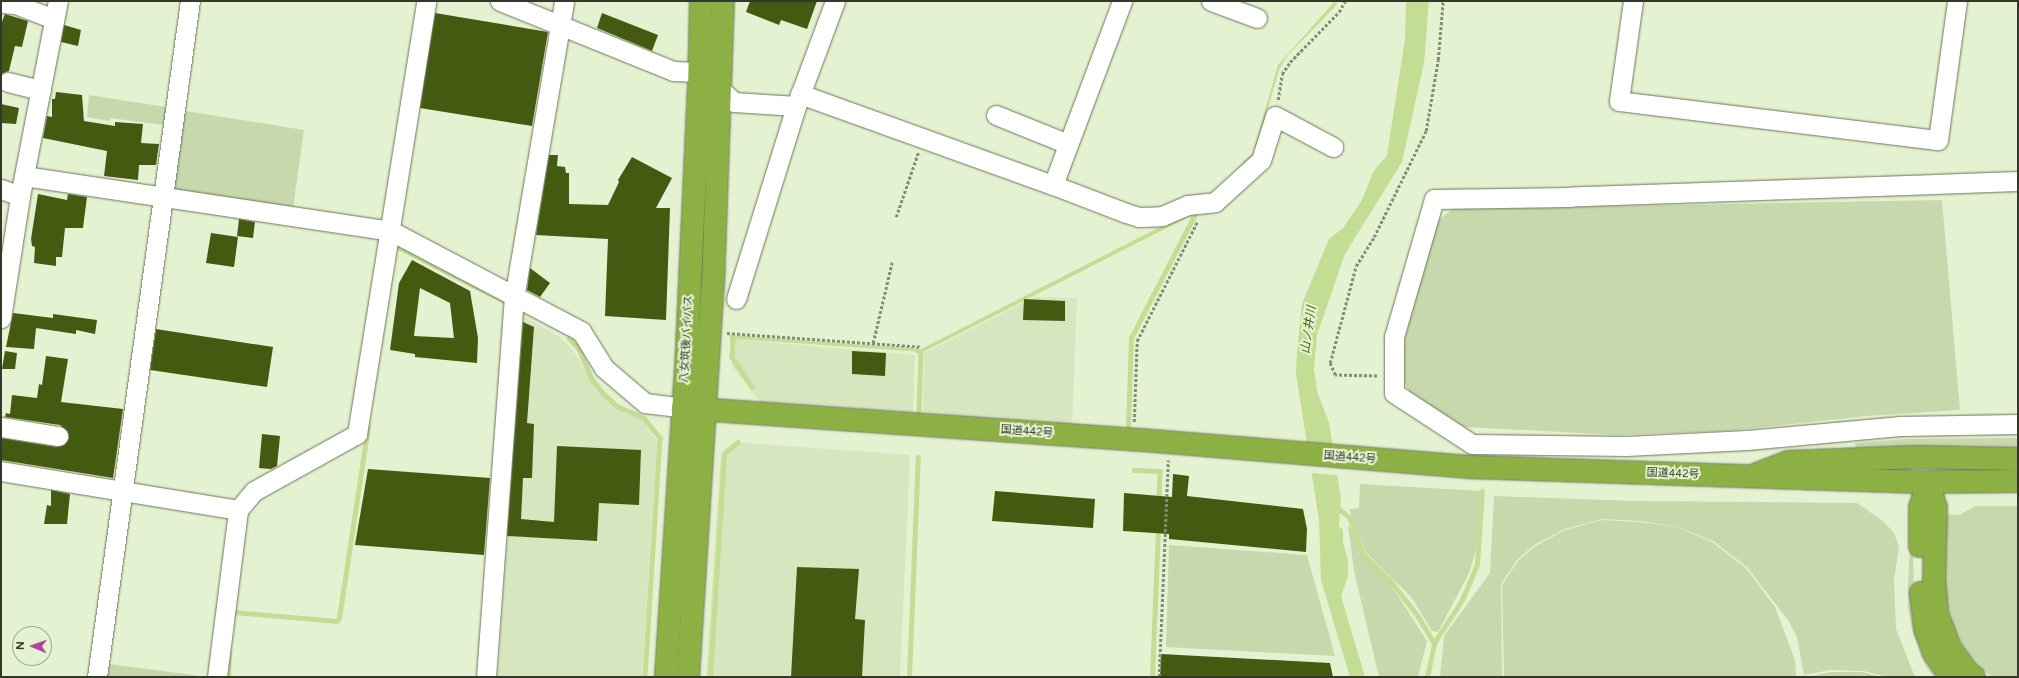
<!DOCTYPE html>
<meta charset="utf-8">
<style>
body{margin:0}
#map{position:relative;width:2019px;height:678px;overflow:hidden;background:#e5f2d1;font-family:Figtree,"Noto Sans JP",sans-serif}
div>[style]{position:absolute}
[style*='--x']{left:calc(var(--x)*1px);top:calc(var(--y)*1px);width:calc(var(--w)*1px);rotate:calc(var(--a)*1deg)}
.built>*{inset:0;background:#d8e6c0}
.green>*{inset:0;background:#c7d8ad}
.water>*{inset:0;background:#c3dd95}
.pier>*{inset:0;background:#e5f2d1}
.stream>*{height:4.5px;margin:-2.25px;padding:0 2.25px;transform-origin:2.25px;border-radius:2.25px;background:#c3dd95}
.building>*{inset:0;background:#455a11}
.path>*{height:2.5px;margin-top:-1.25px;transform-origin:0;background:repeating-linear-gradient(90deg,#858d77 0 3px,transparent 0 5px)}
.roads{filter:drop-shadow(0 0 1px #6a7559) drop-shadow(0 0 1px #6a7559)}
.minor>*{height:19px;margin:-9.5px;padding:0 9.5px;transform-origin:9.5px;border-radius:9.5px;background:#fff}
.highway>*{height:22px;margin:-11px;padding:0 11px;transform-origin:11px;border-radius:11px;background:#8db044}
span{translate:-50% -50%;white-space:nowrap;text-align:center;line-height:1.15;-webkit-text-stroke:4px #e5f2d1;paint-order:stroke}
.street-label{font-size:11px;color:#33382b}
.water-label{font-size:12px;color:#475e10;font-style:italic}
.frame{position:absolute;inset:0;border:2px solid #33382b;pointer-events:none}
.north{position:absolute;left:12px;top:626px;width:40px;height:40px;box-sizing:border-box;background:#e5f2d1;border:1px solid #9ea88f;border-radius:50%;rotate:272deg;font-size:11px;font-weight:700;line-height:16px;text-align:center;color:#33382b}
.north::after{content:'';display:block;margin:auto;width:14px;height:18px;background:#b343a0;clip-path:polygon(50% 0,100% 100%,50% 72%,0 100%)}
</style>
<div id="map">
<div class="built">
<div style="clip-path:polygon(1034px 297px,1077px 298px,1072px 428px,923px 412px,924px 353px)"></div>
<div style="clip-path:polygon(521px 315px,560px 337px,573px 350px,596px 390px,621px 411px,643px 421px,657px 441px,642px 677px,498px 677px)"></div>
<div style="clip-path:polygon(732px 339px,915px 355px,913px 412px,760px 402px,732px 366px)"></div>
<div style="clip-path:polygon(734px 442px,910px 455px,900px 677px,706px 677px,721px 452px)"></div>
</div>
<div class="green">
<div style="clip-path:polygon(89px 95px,172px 108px,170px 126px,111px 118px,109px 121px,87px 117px)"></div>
<div style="clip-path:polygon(179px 110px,304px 130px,293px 208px,168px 188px)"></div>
<div style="clip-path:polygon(1942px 200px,1960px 410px,1866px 416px,1726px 431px,1618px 435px,1464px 427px,1411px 393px,1401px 378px,1407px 323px,1438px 221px,1452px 209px)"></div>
<div style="clip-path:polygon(2018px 438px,2018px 452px,1856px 452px,1855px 443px,1906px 439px)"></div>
<div style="clip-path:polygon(1360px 484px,1481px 491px,1476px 550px,1469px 573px,1438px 632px,1432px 631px,1412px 598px,1365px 551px,1349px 509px,1359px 508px)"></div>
<div style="clip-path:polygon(1494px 496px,1636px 501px,1857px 503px,1883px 521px,1894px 533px,1899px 547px,1894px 580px,1896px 629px,1915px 677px,1887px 677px,1864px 671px,1830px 670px,1804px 675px,1797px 637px,1788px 620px,1747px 567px,1713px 541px,1678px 527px,1640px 521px,1603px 519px,1565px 529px,1534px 545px,1517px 560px,1501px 584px,1502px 677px,1440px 677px,1444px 636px,1490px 573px)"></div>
<div style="clip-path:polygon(1975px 506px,2018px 506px,2018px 677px,1992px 677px,1977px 665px,1956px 635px,1945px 598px,1942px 561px,1945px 522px,1948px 514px,1959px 515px)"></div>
<div style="clip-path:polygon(1602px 520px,1639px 522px,1677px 527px,1712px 542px,1746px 568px,1775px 607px,1795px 660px,1796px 677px,1504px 677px,1502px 585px,1518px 561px,1534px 547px,1565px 530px)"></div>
<div style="clip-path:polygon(1348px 526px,1351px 528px,1361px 554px,1389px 582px,1427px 641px,1418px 677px,1379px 677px,1354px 571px)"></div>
<div style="clip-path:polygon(1913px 534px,1914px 611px,1942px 677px,1934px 677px,1929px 671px,1921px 657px,1912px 629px,1908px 607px,1908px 583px,1910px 543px)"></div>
<div style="clip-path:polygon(1169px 545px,1307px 555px,1335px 656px,1166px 647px)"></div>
<div style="clip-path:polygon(102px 663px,208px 677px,100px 677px)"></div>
<div style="clip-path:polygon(1830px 672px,1863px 672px,1880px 677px,1808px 677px)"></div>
</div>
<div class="water">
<div style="clip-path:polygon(1335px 1px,1338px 1px,1334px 8px,1287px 56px,1279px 70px,1254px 156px,1245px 165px,1242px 163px,1253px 153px,1278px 65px)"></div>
<div style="clip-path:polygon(1406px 1px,1429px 1px,1424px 63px,1402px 162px,1345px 254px,1317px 335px,1314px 369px,1317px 391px,1329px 423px,1341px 498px,1339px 526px,1343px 530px,1343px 542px,1348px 561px,1348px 576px,1341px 596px,1365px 677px,1350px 677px,1321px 580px,1319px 520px,1296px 374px,1297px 352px,1302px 304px,1329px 239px,1343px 228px,1362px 200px,1373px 172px,1387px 155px,1405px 39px)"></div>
<div style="clip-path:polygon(1195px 209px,1198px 212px,923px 352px,735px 339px,733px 344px,730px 343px,730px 335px,921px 349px)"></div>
<div style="clip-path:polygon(396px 245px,506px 302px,504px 304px,396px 249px)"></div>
</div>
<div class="pier">
<div style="clip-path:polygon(1305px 443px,1335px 445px,1339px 475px,1309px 473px)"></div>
</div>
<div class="stream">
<div style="--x:569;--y:338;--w:15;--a:48"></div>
<div style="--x:579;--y:349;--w:33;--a:67"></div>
<div style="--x:592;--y:379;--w:18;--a:52"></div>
<div style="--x:603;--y:393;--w:19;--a:43"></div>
<div style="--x:617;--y:406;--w:30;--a:24"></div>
<div style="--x:644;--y:418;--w:26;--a:51"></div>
<div style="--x:660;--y:438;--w:239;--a:93.6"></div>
<div style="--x:733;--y:339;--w:18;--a:93"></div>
<div style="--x:732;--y:357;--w:36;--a:56"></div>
<div style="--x:917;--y:351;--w:4;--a:0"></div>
<div style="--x:921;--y:351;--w:59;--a:91.9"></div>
<div style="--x:1128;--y:428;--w:90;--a:-88.1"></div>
<div style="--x:1131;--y:338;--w:142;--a:-62.7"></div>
<div style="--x:1134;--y:470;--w:26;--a:2"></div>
<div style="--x:1160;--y:471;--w:31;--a:92"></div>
<div style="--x:1337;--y:507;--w:17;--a:40"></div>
<div style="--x:1350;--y:518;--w:37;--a:70"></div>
<div style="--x:1363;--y:553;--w:38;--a:45"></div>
<div style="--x:1390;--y:580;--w:46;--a:52.1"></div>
<div style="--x:1418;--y:616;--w:31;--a:59"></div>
<div style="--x:233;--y:615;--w:3;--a:-90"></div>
<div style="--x:233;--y:612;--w:104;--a:4.9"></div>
<div style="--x:337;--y:621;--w:4;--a:-56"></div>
<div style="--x:339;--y:618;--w:194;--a:-81.4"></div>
<div style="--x:228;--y:677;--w:25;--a:-88"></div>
<div style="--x:710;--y:677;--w:223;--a:-86.4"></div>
<div style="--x:724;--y:454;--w:18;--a:-41"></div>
<div style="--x:909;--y:677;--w:220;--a:-87.7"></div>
<div style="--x:1152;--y:677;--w:150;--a:-87.7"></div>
<div style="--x:1427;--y:677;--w:35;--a:-78"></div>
<div style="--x:1434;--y:643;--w:51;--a:-56.9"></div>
<div style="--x:1462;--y:600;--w:39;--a:-67"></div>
<div style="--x:1477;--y:564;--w:73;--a:-86.1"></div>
</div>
<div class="building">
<div style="clip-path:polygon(750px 1px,817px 1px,807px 29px,781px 20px,779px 25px,746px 12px)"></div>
<div style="clip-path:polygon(435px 13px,548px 32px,532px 126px,420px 108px)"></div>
<div style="clip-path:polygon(602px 13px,658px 35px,652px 51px,597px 28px)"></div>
<div style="clip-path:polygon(5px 14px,28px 21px,22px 47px,15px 46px,9px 71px,1px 74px,1px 24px)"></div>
<div style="clip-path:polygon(64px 25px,81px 30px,78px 46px,61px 42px)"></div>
<div style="clip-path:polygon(56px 92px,82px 95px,84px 121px,115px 126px,115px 122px,143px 124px,141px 143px,159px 144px,156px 165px,139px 165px,138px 180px,104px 176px,107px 151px,43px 138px,47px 116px,52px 117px,52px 99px,55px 99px)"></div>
<div style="clip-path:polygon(1px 104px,19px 108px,16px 124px,1px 123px)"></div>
<div style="clip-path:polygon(549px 155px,558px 155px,557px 166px,565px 167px,566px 173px,569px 173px,569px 204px,608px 205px,619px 182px,618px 180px,632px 157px,672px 178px,656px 208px,670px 208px,666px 320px,605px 316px,608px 239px,536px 235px)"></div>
<div style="clip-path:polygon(38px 194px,67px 200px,68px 194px,87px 197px,83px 228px,65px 228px,62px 257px,56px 257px,56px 266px,34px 263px,35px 247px,32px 246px,31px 239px)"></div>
<div style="clip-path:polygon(239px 219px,255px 222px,253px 238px,237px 236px)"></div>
<div style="clip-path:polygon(211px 233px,238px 237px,234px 267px,206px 263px)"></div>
<div style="clip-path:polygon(evenodd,412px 260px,470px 291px,478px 338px,477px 363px,415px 357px,415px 354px,390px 350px,399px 283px,412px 260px,420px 288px,450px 303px,454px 338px,414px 336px,420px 288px)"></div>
<div style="clip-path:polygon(530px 268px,550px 283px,540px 297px,527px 290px)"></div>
<div style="clip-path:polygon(1024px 299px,1065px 301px,1065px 321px,1023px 320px)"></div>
<div style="clip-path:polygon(13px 313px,53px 318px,53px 314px,97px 320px,95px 334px,76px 330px,76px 334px,36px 328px,34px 349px,6px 347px)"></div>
<div style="clip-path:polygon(523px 322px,534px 327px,527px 423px,534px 424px,532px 478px,523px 478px,521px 519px,554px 522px,557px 446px,641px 450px,639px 505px,599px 503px,597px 541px,507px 536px)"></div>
<div style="clip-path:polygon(156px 329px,273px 347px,267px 387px,150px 370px)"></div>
<div style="clip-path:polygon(5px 351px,17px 353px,15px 369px,2px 369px)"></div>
<div style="clip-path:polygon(852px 351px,886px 353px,885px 376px,852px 374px)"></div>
<div style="clip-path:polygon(46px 356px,68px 359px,61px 402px,123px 409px,113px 478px,1px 460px,1px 438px,57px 447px,66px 443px,69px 438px,68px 432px,60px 425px,5px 417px,6px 413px,10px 414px,12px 395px,37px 398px,39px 384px,42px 385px)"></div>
<div style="clip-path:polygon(262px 434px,280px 436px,277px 466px,271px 469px,259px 468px)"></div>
<div style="clip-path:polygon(368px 469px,490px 478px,484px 555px,355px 545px)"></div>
<div style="clip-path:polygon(1173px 474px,1189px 476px,1187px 496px,1303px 509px,1307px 529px,1306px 552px,1169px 539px,1169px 534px,1123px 531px,1124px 493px,1172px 497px)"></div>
<div style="clip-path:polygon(51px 490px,70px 494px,67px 524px,44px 524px,47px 505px,51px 506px)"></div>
<div style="clip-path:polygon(995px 491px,1095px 499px,1093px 528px,992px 521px)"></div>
<div style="clip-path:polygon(797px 567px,859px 569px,855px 619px,865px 620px,862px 677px,791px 677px)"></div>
<div style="clip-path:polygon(1161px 654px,1330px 663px,1333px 677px,1160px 677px)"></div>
</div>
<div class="path">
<div style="--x:1278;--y:100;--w:26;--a:-81"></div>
<div style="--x:1282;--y:74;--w:14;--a:-56"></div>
<div style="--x:1290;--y:62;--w:70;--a:-45.6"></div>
<div style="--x:1339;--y:12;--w:13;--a:-61"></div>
<div style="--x:896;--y:217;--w:68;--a:-71"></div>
<div style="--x:727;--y:333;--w:194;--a:4.1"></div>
<div style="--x:873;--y:343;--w:83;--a:-76.8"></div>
<div style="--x:1377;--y:376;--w:42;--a:-178.6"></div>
<div style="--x:1335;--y:375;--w:13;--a:-113"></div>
<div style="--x:1330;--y:363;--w:100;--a:-75"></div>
<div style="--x:1356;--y:266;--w:34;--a:-58"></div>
<div style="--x:1374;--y:237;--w:118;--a:-63.9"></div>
<div style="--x:1426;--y:131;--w:72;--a:-80.4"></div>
<div style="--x:1438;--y:60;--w:59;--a:-85.2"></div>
<div style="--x:1134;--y:422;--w:81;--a:-87.9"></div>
<div style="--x:1137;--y:341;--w:133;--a:-63.2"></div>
<div style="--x:1159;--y:677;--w:217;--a:-87.6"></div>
</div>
<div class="roads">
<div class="minor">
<div style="--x:500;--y:1;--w:187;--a:22"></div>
<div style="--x:673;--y:71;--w:27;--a:2"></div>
<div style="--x:1211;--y:1;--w:49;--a:20.3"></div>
<div style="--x:1633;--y:1;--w:101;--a:98"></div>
<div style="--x:1619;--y:101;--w:321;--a:7"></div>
<div style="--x:1938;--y:140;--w:140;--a:-82.2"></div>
<div style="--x:1;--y:3;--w:14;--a:4"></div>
<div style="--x:15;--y:4;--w:42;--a:21"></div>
<div style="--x:8;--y:82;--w:34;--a:14"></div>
<div style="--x:707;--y:90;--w:15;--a:4"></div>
<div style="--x:722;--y:91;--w:16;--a:43"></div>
<div style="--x:734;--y:102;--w:62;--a:3.7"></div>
<div style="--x:800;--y:94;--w:269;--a:19.8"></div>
<div style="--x:1053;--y:185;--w:197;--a:-69.4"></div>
<div style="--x:996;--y:115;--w:78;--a:21.9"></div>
<div style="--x:24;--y:176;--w:371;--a:8.5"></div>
<div style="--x:391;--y:231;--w:215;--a:27.8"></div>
<div style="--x:581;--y:331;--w:44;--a:58.1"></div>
<div style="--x:604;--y:368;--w:54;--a:40.5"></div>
<div style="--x:645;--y:403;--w:38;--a:7"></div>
<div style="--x:2018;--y:181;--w:447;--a:178"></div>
<div style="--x:1571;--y:197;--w:137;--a:179.2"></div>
<div style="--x:1434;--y:199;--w:144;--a:106.2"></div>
<div style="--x:1394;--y:337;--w:56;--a:90"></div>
<div style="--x:1394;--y:393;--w:93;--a:33.2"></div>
<div style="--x:1472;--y:444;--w:154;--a:0.7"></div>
<div style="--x:1626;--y:446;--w:121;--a:-2.8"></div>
<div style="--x:1747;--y:440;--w:154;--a:-5.2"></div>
<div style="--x:1900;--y:426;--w:118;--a:-1"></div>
<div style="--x:1053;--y:185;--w:78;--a:21"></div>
<div style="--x:1126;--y:213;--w:14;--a:17"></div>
<div style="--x:1139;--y:217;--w:23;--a:-2"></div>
<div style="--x:1162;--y:216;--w:28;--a:-23"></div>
<div style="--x:1188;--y:205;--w:27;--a:-6"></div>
<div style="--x:1215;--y:202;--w:62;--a:-42.4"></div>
<div style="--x:1261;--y:160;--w:46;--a:-72.3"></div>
<div style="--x:1275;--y:116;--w:66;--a:28.1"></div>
<div style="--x:1;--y:189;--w:20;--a:20"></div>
<div style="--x:736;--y:299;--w:202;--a:-72.7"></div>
<div style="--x:796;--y:106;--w:112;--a:-69.6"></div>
<div style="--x:1;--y:318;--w:123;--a:-81.1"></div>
<div style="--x:20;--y:196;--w:199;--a:-79"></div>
<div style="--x:1;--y:427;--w:58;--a:9"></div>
<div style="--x:1;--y:471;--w:240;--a:9.3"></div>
<div style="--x:97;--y:677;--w:682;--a:-82.17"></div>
<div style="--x:217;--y:677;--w:168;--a:-82.8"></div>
<div style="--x:238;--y:510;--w:25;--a:-50"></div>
<div style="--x:254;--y:491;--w:118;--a:-29"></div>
<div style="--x:357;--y:434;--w:438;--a:-80.9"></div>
<div style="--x:486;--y:677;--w:380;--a:-85.8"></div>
<div style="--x:514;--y:298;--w:301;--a:-80.4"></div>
</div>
<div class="highway">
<div style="--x:683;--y:408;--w:460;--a:4"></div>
<div style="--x:1142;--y:440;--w:327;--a:4.7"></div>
<div style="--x:1468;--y:467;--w:460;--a:1.9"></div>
<div style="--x:1928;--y:482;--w:90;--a:-0.6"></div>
<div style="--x:1757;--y:474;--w:33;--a:-21"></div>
<div style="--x:1788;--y:462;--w:127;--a:-2.3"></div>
<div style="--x:1915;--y:457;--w:103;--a:1.1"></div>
<div style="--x:1928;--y:482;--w:27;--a:73"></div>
<div style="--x:1936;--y:508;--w:71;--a:91.6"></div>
<div style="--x:1934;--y:579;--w:35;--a:85"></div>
<div style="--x:1937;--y:614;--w:36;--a:69"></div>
<div style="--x:1950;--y:648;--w:31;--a:54"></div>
<div style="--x:1968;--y:673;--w:7;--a:34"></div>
<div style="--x:1920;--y:546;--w:38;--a:-90"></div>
<div style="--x:1920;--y:508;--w:27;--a:-73"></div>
<div style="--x:1921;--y:593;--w:38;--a:83"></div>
<div style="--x:1926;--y:631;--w:25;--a:69"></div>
<div style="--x:1935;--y:654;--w:28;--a:55"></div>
<div style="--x:666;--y:677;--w:307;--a:-86.3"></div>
<div style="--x:686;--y:371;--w:281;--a:-87.4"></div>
<div style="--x:699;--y:90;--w:89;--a:-88.7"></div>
<div style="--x:688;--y:677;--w:393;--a:-86.4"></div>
<div style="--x:713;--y:285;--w:284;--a:-88"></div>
</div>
</div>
<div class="street-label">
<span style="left:687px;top:339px;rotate:-87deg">八女筑後バイパス</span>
<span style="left:1027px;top:432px;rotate:4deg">国道442号</span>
<span style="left:1350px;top:458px;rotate:4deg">国道442号</span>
<span style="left:1673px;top:474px;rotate:2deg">国道442号</span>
</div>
<div class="water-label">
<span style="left:1309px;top:330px;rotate:-82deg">山ノ井川</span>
</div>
<div class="frame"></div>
<div class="north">N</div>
</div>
